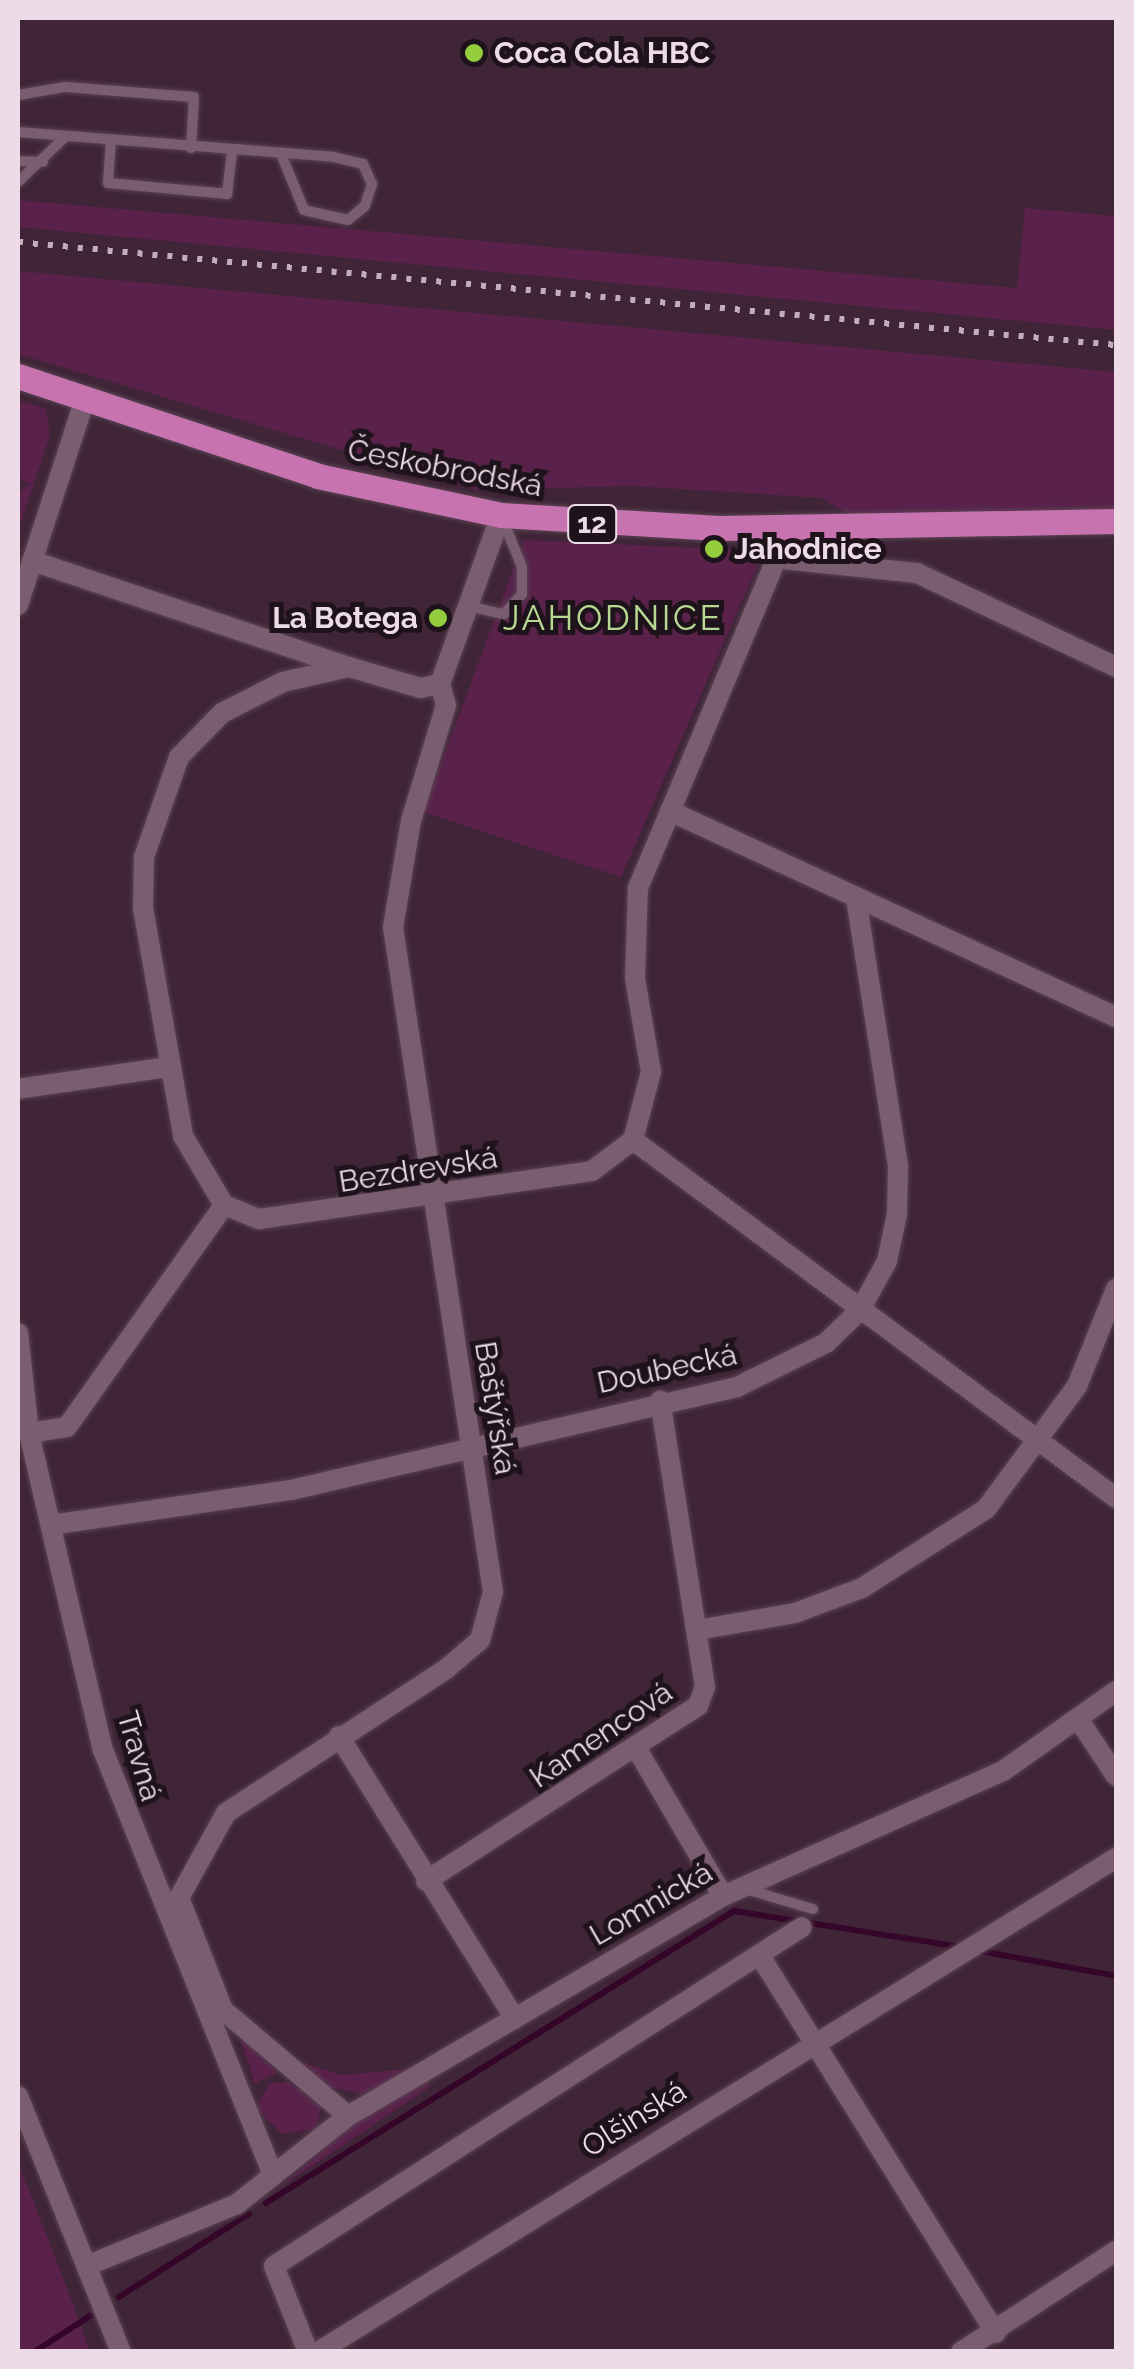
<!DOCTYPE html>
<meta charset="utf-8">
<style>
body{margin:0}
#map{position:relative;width:1134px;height:2369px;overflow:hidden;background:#3f2537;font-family:Raleway,sans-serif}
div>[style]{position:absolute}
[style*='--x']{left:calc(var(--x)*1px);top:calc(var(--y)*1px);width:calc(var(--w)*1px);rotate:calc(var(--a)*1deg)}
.green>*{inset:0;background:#5a224b}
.stream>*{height:6px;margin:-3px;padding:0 3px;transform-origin:3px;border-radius:3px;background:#35062a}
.roads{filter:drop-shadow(0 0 2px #594352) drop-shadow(0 0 2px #594352)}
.service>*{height:10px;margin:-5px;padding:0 5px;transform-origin:5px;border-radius:5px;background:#7a5d71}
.minor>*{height:20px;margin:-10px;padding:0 10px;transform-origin:10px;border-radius:10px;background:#7a5d71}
.primary>*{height:25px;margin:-12.5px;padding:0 12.5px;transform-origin:12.5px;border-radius:12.5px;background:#c773af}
.rail>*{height:6px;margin-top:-3px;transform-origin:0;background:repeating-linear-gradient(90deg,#c2aebc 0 5px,transparent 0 15px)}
.dots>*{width:28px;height:28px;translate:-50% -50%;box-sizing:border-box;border:5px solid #1f131b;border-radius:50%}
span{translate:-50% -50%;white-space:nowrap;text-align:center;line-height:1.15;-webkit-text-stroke:10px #1f131b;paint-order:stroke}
.shield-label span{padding:2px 8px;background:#1f131b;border:2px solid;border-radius:8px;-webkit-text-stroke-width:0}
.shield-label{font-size:28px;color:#eddbe7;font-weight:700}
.poi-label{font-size:30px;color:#eddbe7;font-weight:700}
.left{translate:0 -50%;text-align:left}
.right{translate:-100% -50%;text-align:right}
.street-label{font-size:30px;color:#eddbe7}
.quarter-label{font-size:35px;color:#b8d993;letter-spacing:2.5px}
.frame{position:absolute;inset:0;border:20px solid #eddbe7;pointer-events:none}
</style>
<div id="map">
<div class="green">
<div style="clip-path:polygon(18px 200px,1017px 288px,1025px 208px,1116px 216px,1116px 330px,18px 227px)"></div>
<div style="clip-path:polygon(18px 271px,1116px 372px,1116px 511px,850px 515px,822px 498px,631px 486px,477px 490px,18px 354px)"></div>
<div style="clip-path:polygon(18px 400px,46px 409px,50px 436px,18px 531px,18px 492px,29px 485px,18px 477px)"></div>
<div style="clip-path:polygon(524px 540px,764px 551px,621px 877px,423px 812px)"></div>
<div style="clip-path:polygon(239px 2035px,278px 2072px,255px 2084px)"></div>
<div style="clip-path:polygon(294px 2060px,342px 2075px,418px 2068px,361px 2094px,315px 2084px)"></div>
<div style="clip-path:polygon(424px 2078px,430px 2087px,276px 2190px,356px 2122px)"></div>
<div style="clip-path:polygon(288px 2082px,321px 2105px,317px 2129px,282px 2134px,255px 2109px,270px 2083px)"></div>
<div style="clip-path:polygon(18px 2162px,67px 2288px,90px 2351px,18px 2351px)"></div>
</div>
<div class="stream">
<div style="--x:980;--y:1951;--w:138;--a:10.4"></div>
<div style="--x:266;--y:2203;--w:552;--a:-31.96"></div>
<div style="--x:734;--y:1911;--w:231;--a:9"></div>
<div style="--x:119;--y:2297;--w:154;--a:-32.6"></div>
<div style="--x:34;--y:2352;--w:67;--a:-32.7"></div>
</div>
<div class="roads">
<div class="service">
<div style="--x:18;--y:95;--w:48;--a:-9.7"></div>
<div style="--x:65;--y:87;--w:129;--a:4.4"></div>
<div style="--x:194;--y:97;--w:51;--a:93.4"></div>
<div style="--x:18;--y:132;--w:316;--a:4.5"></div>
<div style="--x:333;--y:157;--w:31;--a:13"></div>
<div style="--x:363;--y:164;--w:22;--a:66"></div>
<div style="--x:372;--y:184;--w:23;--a:108"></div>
<div style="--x:365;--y:206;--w:22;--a:141"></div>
<div style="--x:348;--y:220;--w:45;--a:-167.2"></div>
<div style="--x:304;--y:210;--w:58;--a:-112.2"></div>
<div style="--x:111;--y:140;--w:43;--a:94"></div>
<div style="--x:108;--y:183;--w:120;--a:5.3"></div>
<div style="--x:227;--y:194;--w:42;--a:-83.2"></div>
<div style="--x:18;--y:161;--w:25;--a:2"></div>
<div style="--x:18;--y:182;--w:66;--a:-43.8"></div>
<div style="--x:468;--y:606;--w:37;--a:13"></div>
<div style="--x:504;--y:614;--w:27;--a:-48"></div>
<div style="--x:522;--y:594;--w:27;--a:-90"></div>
<div style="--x:522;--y:567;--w:53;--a:-112.2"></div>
<div style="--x:742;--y:1888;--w:74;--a:16.5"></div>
</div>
<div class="minor">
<div style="--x:783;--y:559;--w:135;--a:6"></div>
<div style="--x:917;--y:573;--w:220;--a:25.3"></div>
<div style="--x:32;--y:561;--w:334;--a:18.5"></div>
<div style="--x:349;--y:667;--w:75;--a:16.3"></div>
<div style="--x:421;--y:688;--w:19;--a:-12"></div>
<div style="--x:18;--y:605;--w:217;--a:-72"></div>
<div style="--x:349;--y:667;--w:68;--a:167.2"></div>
<div style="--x:283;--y:682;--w:68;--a:153.1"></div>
<div style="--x:222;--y:713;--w:62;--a:134.3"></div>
<div style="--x:179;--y:757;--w:106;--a:109.3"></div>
<div style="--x:144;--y:857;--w:51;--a:91.1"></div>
<div style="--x:143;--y:908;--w:231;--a:80"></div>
<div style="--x:183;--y:1136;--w:80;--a:59.3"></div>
<div style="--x:224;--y:1205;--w:38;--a:22"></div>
<div style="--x:259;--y:1219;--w:336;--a:-8.2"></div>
<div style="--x:592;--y:1171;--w:51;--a:-37.1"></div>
<div style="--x:633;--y:1140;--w:70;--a:-75.2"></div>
<div style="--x:651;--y:1072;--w:95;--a:-99.7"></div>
<div style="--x:635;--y:978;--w:90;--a:-88.1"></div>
<div style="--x:638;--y:888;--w:390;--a:-67.2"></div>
<div style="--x:670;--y:811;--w:491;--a:24.8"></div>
<div style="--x:18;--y:1089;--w:153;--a:-8.3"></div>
<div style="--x:633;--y:1140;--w:601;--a:36.55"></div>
<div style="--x:18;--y:1333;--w:101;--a:83.7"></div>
<div style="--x:29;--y:1433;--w:326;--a:76.9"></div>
<div style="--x:103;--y:1750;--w:458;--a:68.2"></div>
<div style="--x:29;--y:1433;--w:38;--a:-9"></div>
<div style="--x:67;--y:1427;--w:272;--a:-54.7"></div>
<div style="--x:51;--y:1525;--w:243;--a:-8.3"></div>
<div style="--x:291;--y:1490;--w:458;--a:-13"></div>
<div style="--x:737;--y:1387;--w:99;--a:-26.3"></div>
<div style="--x:826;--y:1343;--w:47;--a:-44.1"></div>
<div style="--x:860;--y:1310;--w:56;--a:-61.1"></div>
<div style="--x:887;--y:1261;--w:48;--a:-78"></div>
<div style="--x:897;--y:1214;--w:48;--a:-88.8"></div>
<div style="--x:898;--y:1166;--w:272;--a:-98.9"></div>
<div style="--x:697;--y:1630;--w:99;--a:-9.8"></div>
<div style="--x:795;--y:1613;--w:72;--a:-20.5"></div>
<div style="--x:862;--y:1588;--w:147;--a:-32.5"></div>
<div style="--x:986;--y:1509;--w:153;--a:-53.5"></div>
<div style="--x:1077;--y:1386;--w:105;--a:-68.1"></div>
<div style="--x:1079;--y:1720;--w:67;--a:56.5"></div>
<div style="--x:339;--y:1736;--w:333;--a:58.1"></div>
<div style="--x:638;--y:1751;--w:168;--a:59.6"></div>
<div style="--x:426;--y:1881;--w:323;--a:-32.8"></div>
<div style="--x:698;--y:1706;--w:20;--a:-70"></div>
<div style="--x:705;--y:1687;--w:290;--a:-98.9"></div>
<div style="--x:762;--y:1959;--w:441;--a:58"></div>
<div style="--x:18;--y:2096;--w:276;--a:68.1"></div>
<div style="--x:348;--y:2116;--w:164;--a:-139.7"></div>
<div style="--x:223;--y:2010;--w:120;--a:-111.4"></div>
<div style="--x:179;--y:1898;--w:97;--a:-61.1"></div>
<div style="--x:226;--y:1813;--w:263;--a:-33.2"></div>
<div style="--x:446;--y:1669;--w:45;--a:-40.5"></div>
<div style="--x:480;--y:1640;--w:50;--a:-74.8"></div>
<div style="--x:493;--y:1592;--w:672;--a:-98.55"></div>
<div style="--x:393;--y:927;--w:108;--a:-80.4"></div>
<div style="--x:411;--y:821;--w:121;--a:-73.2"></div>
<div style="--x:446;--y:705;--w:22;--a:-106"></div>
<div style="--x:440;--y:684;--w:180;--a:-70.2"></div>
<div style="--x:89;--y:2265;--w:160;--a:-22.4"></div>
<div style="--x:237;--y:2204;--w:142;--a:-38.4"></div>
<div style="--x:348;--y:2116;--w:435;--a:-30.4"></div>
<div style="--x:723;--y:1896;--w:307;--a:-24.1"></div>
<div style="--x:1003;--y:1771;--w:138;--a:-35.3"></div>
<div style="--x:308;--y:2352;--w:92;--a:-111.6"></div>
<div style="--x:274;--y:2266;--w:627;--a:-32.7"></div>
<div style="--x:318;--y:2352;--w:939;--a:-31.76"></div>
<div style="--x:961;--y:2352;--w:185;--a:-33.1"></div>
</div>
<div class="primary">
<div style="--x:18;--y:376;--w:316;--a:18.4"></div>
<div style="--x:318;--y:476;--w:187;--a:12"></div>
<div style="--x:501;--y:515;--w:218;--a:3.4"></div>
<div style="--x:719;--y:528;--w:397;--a:-1"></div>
</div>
</div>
<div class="rail">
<div style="--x:18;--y:242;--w:1103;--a:5.36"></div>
</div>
<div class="dots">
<div style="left:474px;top:53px;background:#93cd3d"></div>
<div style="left:714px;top:549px;background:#93cd3d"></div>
<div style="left:438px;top:618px;background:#93cd3d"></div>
</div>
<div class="shield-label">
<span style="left:592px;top:524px">12</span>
</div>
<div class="poi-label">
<span class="left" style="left:494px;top:53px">Coca Cola HBC</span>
<span class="left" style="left:734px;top:549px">Jahodnice</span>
<span class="right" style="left:418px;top:618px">La Botega</span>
</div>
<div class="street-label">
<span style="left:445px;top:468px;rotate:11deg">Českobrodská</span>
<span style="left:418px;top:1170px;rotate:-9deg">Bezdrevská</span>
<span style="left:667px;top:1369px;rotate:-12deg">Doubecká</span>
<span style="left:495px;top:1408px;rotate:81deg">Baštýřská</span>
<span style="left:601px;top:1735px;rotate:-34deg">Kamencová</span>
<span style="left:139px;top:1756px;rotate:74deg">Travná</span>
<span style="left:651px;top:1904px;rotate:-30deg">Lomnická</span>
<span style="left:634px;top:2119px;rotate:-32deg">Olšinská</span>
</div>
<div class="quarter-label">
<span style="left:613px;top:618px">JAHODNICE</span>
</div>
<div class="frame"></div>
</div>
